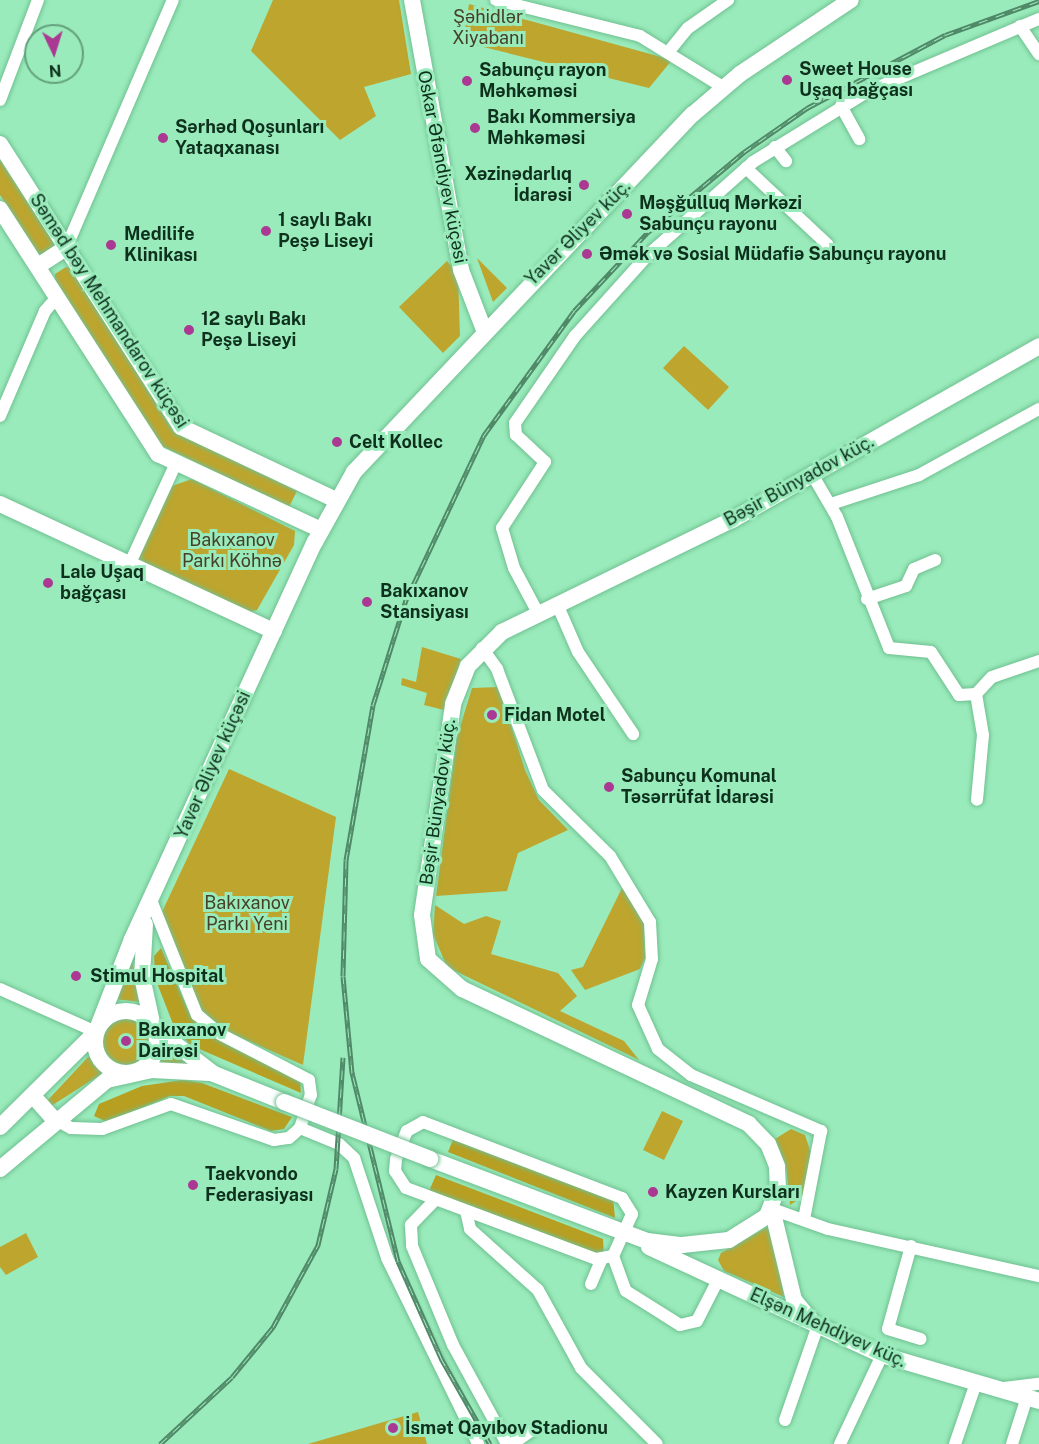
<!DOCTYPE html>
<meta charset="utf-8">
<style>
body{margin:0}
#map{position:relative;width:1039px;height:1444px;overflow:hidden;background:#9aebbb;font-family:"Public Sans",sans-serif}
div>[style]{position:absolute}
[style*='--x']{left:calc(var(--x)*1px);top:calc(var(--y)*1px);width:calc(var(--w)*1px);rotate:calc(var(--a)*1deg)}
.green>*{inset:0;background:#bda52e}
.round{border-radius:50%}
.forest>*{inset:0;background:#b79f22}
.roads{filter:drop-shadow(0 0 2px #70c092) drop-shadow(0 0 2px #70c092)}
.street>*{height:12px;margin:-6px;padding:0 6px;transform-origin:6px;border-radius:6px;background:#fff}
.secondary>*{height:16px;margin:-8px;padding:0 8px;transform-origin:8px;border-radius:8px;background:#fff}
.secondary>.ring{margin:-8px;padding:0;box-sizing:content-box;background:none;border:16px solid #fff;border-radius:50%}
.rail>*{height:5px;margin-top:-2.5px;transform-origin:0;background:repeating-linear-gradient(90deg,#9aebbb 0 9px,#508968 0 18px);box-sizing:border-box;border-block:2px solid #508968}
.bridges{filter:drop-shadow(0 0 2px #70c092) drop-shadow(0 0 2px #70c092)}
.secondary-bridge>*{height:16px;margin:-8px;padding:0 8px;transform-origin:8px;border-radius:8px;background:#fff}
.dots>*{width:16px;height:16px;translate:-50% -50%;box-sizing:border-box;border:3px solid #9aebbb;border-radius:50%}
span{translate:-50% -50%;white-space:nowrap;text-align:center;line-height:1.15;-webkit-text-stroke:6px #9aebbb;paint-order:stroke}
.park-label{font-size:18px;color:#464027}
.poi-label{font-size:18px;color:#0e311e;font-weight:700}
.left{translate:0 -50%;text-align:left}
.right{translate:-100% -50%;text-align:right}
.street-label{font-size:18px;color:#0e311e}
.north{position:absolute;left:24px;top:24px;width:60px;height:60px;box-sizing:border-box;background:#9aebbb;border:2px solid #62a17c;border-radius:50%;rotate:176deg;font-size:16px;font-weight:700;line-height:24px;text-align:center;color:#0e311e}
.north::after{content:'';display:block;margin:auto;width:21px;height:27px;background:#ab3892;clip-path:polygon(50% 0,100% 100%,50% 72%,0 100%)}
</style>
<div id="map">
<div class="green">
<div style="clip-path:polygon(273px 0,399px 0,411px 74px,364px 87px,376px 116px,340px 140px,251px 51px)"></div>
<div style="clip-path:polygon(469px 4px,672px 60px,649px 88px,463px 42px)"></div>
<div style="clip-path:polygon(0 160px,57px 247px,41px 257px,0 195px)"></div>
<div style="clip-path:polygon(477px 258px,507px 288px,493px 302px)"></div>
<div style="clip-path:polygon(447px 261px,458px 274px,460px 336px,443px 353px,399px 307px)"></div>
<div style="clip-path:polygon(66px 267px,75px 270px,173px 431px,297px 491px,289px 507px,158px 444px,55px 284px,55px 274px)"></div>
<div style="clip-path:polygon(684px 346px,729px 387px,708px 410px,663px 368px)"></div>
<div style="clip-path:polygon(192px 479px,295px 531px,294px 545px,257px 610px,249px 612px,138px 560px,172px 486px)"></div>
<div style="clip-path:polygon(422px 647px,461px 659px,444px 710px,424px 705px,427px 693px,401px 685px,402px 678px,416px 682px)"></div>
<div style="clip-path:polygon(499px 687px,525px 770px,539px 800px,568px 830px,518px 853px,507px 891px,436px 896px,457px 737px,472px 688px)"></div>
<div style="clip-path:polygon(229px 769px,336px 817px,303px 1065px,228px 1032px,199px 1009px,162px 912px)"></div>
<div style="clip-path:polygon(623px 886px,644px 923px,645px 958px,640px 969px,585px 990px,571px 970px,583px 967px)"></div>
<div style="clip-path:polygon(435px 905px,464px 924px,486px 916px,501px 921px,491px 954px,558px 973px,577px 996px,560px 1011px,624px 1041px,639px 1060px,447px 967px,433px 934px)"></div>
<div style="clip-path:polygon(131px 958px,141px 1002px,114px 999px)"></div>
<div class="round" style="left:103px;top:1019px;width:46px;height:46px"></div>
<div style="clip-path:polygon(164px 1047px,197px 1068px,157px 1063px)"></div>
<div style="clip-path:polygon(89px 1056px,103px 1073px,51px 1106px,47px 1101px)"></div>
<div style="clip-path:polygon(662px 1111px,683px 1121px,664px 1160px,643px 1150px)"></div>
<div style="clip-path:polygon(791px 1129px,805px 1135px,811px 1153px,804px 1196px,790px 1205px,786px 1166px,775px 1139px)"></div>
<div style="clip-path:polygon(771px 1225px,784px 1297px,724px 1271px,718px 1260px,721px 1253px)"></div>
<div style="clip-path:polygon(26px 1233px,38px 1257px,6px 1275px,0 1267px,0 1247px)"></div>
<div style="clip-path:polygon(418px 1412px,427px 1444px,308px 1444px)"></div>
</div>
<div class="forest">
<div style="clip-path:polygon(161px 948px,191px 1017px,212px 1036px,300px 1078px,301px 1093px,190px 1045px,173px 1024px,155px 978px,154px 956px)"></div>
<div style="clip-path:polygon(182px 1080px,202px 1083px,292px 1117px,284px 1129px,271px 1131px,184px 1096px,170px 1096px,107px 1122px,94px 1116px,99px 1104px,142px 1086px)"></div>
<div style="clip-path:polygon(454px 1137px,613px 1198px,615px 1218px,448px 1152px)"></div>
<div style="clip-path:polygon(436px 1175px,603px 1239px,604px 1257px,429px 1191px)"></div>
</div>
<div class="roads">
<div class="street">
<div style="--x:496;--y:0;--w:148;--a:14"></div>
<div style="--x:640;--y:36;--w:97;--a:31.6"></div>
<div style="--x:1020;--y:26;--w:34;--a:56"></div>
<div style="--x:670;--y:50;--w:28;--a:-51"></div>
<div style="--x:688;--y:28;--w:49;--a:-35"></div>
<div style="--x:0;--y:100;--w:107;--a:-69.2"></div>
<div style="--x:841;--y:106;--w:38;--a:61"></div>
<div style="--x:775;--y:147;--w:18;--a:52"></div>
<div style="--x:746;--y:168;--w:112;--a:43.2"></div>
<div style="--x:66;--y:248;--w:270;--a:-66.7"></div>
<div style="--x:0;--y:416;--w:114;--a:-66.8"></div>
<div style="--x:45;--y:311;--w:18;--a:-49"></div>
<div style="--x:812;--y:474;--w:50;--a:59.8"></div>
<div style="--x:837;--y:517;--w:141;--a:68.3"></div>
<div style="--x:889;--y:648;--w:42;--a:5.4"></div>
<div style="--x:931;--y:652;--w:51;--a:56.9"></div>
<div style="--x:959;--y:695;--w:17;--a:-3"></div>
<div style="--x:976;--y:694;--w:23;--a:-47"></div>
<div style="--x:992;--y:677;--w:50;--a:-18.8"></div>
<div style="--x:831;--y:504;--w:93;--a:-18.2"></div>
<div style="--x:919;--y:475;--w:137;--a:-28.8"></div>
<div style="--x:130;--y:563;--w:108;--a:-65.3"></div>
<div style="--x:867;--y:599;--w:41;--a:-18.4"></div>
<div style="--x:906;--y:586;--w:19;--a:-65"></div>
<div style="--x:914;--y:569;--w:23;--a:-23"></div>
<div style="--x:557;--y:604;--w:52;--a:66.4"></div>
<div style="--x:578;--y:652;--w:99;--a:56.1"></div>
<div style="--x:538;--y:613;--w:51;--a:-118.1"></div>
<div style="--x:514;--y:568;--w:42;--a:-106.7"></div>
<div style="--x:502;--y:528;--w:79;--a:-56.9"></div>
<div style="--x:545;--y:462;--w:40;--a:-137"></div>
<div style="--x:516;--y:435;--w:12;--a:-95"></div>
<div style="--x:515;--y:423;--w:106;--a:-55.4"></div>
<div style="--x:575;--y:336;--w:109;--a:-48"></div>
<div style="--x:648;--y:255;--w:140;--a:-41.5"></div>
<div style="--x:753;--y:162;--w:134;--a:-31.6"></div>
<div style="--x:867;--y:92;--w:187;--a:-23"></div>
<div style="--x:482;--y:648;--w:26;--a:54"></div>
<div style="--x:497;--y:669;--w:129;--a:69.2"></div>
<div style="--x:543;--y:790;--w:94;--a:44.6"></div>
<div style="--x:610;--y:856;--w:77;--a:58.8"></div>
<div style="--x:650;--y:922;--w:37;--a:87"></div>
<div style="--x:652;--y:959;--w:48;--a:106.9"></div>
<div style="--x:638;--y:1005;--w:48;--a:65.6"></div>
<div style="--x:658;--y:1049;--w:42;--a:38.2"></div>
<div style="--x:691;--y:1075;--w:142;--a:23.3"></div>
<div style="--x:821;--y:1131;--w:90;--a:100.9"></div>
<div style="--x:976;--y:694;--w:42;--a:80.3"></div>
<div style="--x:983;--y:735;--w:65;--a:95.3"></div>
<div style="--x:0;--y:989;--w:105;--a:24.1"></div>
<div style="--x:54;--y:1119;--w:19;--a:28"></div>
<div style="--x:71;--y:1128;--w:31;--a:2"></div>
<div style="--x:102;--y:1129;--w:73;--a:-19.9"></div>
<div style="--x:171;--y:1104;--w:109;--a:19.3"></div>
<div style="--x:274;--y:1140;--w:15;--a:-8"></div>
<div style="--x:289;--y:1138;--w:15;--a:-42"></div>
<div style="--x:300;--y:1128;--w:35;--a:-72"></div>
<div style="--x:311;--y:1095;--w:15;--a:-98"></div>
<div style="--x:309;--y:1080;--w:100;--a:-152.7"></div>
<div style="--x:220;--y:1034;--w:30;--a:-140"></div>
<div style="--x:197;--y:1015;--w:124;--a:-111.8"></div>
<div style="--x:423;--y:1122;--w:213;--a:20.9"></div>
<div style="--x:622;--y:1198;--w:19;--a:58"></div>
<div style="--x:632;--y:1214;--w:46;--a:114.3"></div>
<div style="--x:613;--y:1256;--w:17;--a:170"></div>
<div style="--x:596;--y:1259;--w:203;--a:-159.5"></div>
<div style="--x:406;--y:1188;--w:20;--a:-123"></div>
<div style="--x:395;--y:1171;--w:12;--a:-85"></div>
<div style="--x:396;--y:1159;--w:30;--a:-69"></div>
<div style="--x:407;--y:1131;--w:18;--a:-29"></div>
<div style="--x:300;--y:1128;--w:42;--a:22.3"></div>
<div style="--x:339;--y:1144;--w:21;--a:43"></div>
<div style="--x:354;--y:1158;--w:105;--a:71.7"></div>
<div style="--x:387;--y:1258;--w:207;--a:63.9"></div>
<div style="--x:435;--y:1200;--w:35;--a:134"></div>
<div style="--x:411;--y:1225;--w:21;--a:87"></div>
<div style="--x:412;--y:1246;--w:107;--a:67.5"></div>
<div style="--x:453;--y:1345;--w:113;--a:61.4"></div>
<div style="--x:772;--y:1209;--w:59;--a:19.7"></div>
<div style="--x:828;--y:1229;--w:216;--a:12.6"></div>
<div style="--x:466;--y:1211;--w:18;--a:77"></div>
<div style="--x:470;--y:1229;--w:91;--a:41.9"></div>
<div style="--x:538;--y:1290;--w:89;--a:61.1"></div>
<div style="--x:581;--y:1368;--w:107;--a:45"></div>
<div style="--x:911;--y:1246;--w:86;--a:105.5"></div>
<div style="--x:888;--y:1329;--w:34;--a:17"></div>
<div style="--x:613;--y:1256;--w:37;--a:70"></div>
<div style="--x:626;--y:1291;--w:64;--a:32.2"></div>
<div style="--x:680;--y:1325;--w:17;--a:-13"></div>
<div style="--x:697;--y:1321;--w:48;--a:-62.9"></div>
<div style="--x:591;--y:1284;--w:26;--a:-67"></div>
<div style="--x:1004;--y:1388;--w:35;--a:-7"></div>
<div style="--x:785;--y:1420;--w:101;--a:-70.8"></div>
<div style="--x:512;--y:1444;--w:24;--a:-35"></div>
<div style="--x:840;--y:1444;--w:98;--a:-64.7"></div>
<div style="--x:955;--y:1444;--w:65;--a:-71"></div>
<div style="--x:1012;--y:1444;--w:49;--a:-72.3"></div>
</div>
<div class="secondary">
<div style="--x:412;--y:0;--w:274;--a:79.7"></div>
<div style="--x:461;--y:270;--w:64;--a:69"></div>
<div style="--x:0;--y:144;--w:336;--a:57.4"></div>
<div style="--x:181;--y:427;--w:171;--a:25.2"></div>
<div style="--x:0;--y:209;--w:292;--a:57.2"></div>
<div style="--x:158;--y:454;--w:180;--a:25"></div>
<div style="--x:38;--y:266;--w:33;--a:-33"></div>
<div style="--x:0;--y:504;--w:302;--a:24.9"></div>
<div style="--x:145;--y:924;--w:53;--a:93.2"></div>
<div style="--x:142;--y:977;--w:51;--a:77.6"></div>
<div style="--x:153;--y:1027;--w:77;--a:37.6"></div>
<div style="--x:214;--y:1074;--w:75;--a:21.8"></div>
<div class="ring" style="left:95px;top:1011px;width:46px;height:46px"></div>
<div style="--x:34;--y:1097;--w:30;--a:48"></div>
<div style="--x:0;--y:1127;--w:135;--a:-44.7"></div>
<div style="--x:96;--y:1032;--w:100;--a:-68.8"></div>
<div style="--x:132;--y:939;--w:437;--a:-65.3"></div>
<div style="--x:315;--y:542;--w:80;--a:-60.9"></div>
<div style="--x:354;--y:472;--w:492;--a:-46.6"></div>
<div style="--x:692;--y:115;--w:63;--a:-40.5"></div>
<div style="--x:740;--y:74;--w:133;--a:-33.7"></div>
<div style="--x:430;--y:1159;--w:232;--a:20.7"></div>
<div style="--x:647;--y:1241;--w:35;--a:7"></div>
<div style="--x:682;--y:1245;--w:47;--a:-6.1"></div>
<div style="--x:729;--y:1240;--w:45;--a:-32.3"></div>
<div style="--x:767;--y:1216;--w:30;--a:-69"></div>
<div style="--x:778;--y:1188;--w:22;--a:-93"></div>
<div style="--x:777;--y:1166;--w:24;--a:-112"></div>
<div style="--x:768;--y:1144;--w:28;--a:-134"></div>
<div style="--x:749;--y:1124;--w:317;--a:-154.8"></div>
<div style="--x:462;--y:989;--w:45;--a:-138.6"></div>
<div style="--x:428;--y:959;--w:44;--a:-97.8"></div>
<div style="--x:422;--y:915;--w:213;--a:-81.6"></div>
<div style="--x:453;--y:704;--w:41;--a:-68.5"></div>
<div style="--x:468;--y:666;--w:48;--a:-45"></div>
<div style="--x:502;--y:632;--w:256;--a:-26"></div>
<div style="--x:732;--y:520;--w:353;--a:-29.5"></div>
<div style="--x:0;--y:1169;--w:139;--a:-39.8"></div>
<div style="--x:107;--y:1080;--w:46;--a:-12.5"></div>
<div style="--x:152;--y:1070;--w:58;--a:3"></div>
<div style="--x:772;--y:1209;--w:94;--a:76.4"></div>
<div style="--x:794;--y:1300;--w:25;--a:50"></div>
<div style="--x:649;--y:1247;--w:257;--a:24.9"></div>
<div style="--x:882;--y:1355;--w:164;--a:16.3"></div>
</div>
</div>
<div class="rail">
<div style="--x:160;--y:1444;--w:98;--a:-42.9"></div>
<div style="--x:232;--y:1377;--w:65;--a:-50.6"></div>
<div style="--x:273;--y:1327;--w:94;--a:-61.2"></div>
<div style="--x:318;--y:1245;--w:78;--a:-76.7"></div>
<div style="--x:336;--y:1169;--w:112;--a:-86.4"></div>
<div style="--x:490;--y:1444;--w:97;--a:-119.7"></div>
<div style="--x:442;--y:1360;--w:108;--a:-114"></div>
<div style="--x:398;--y:1261;--w:194;--a:-103.7"></div>
<div style="--x:352;--y:1073;--w:97;--a:-95.3"></div>
<div style="--x:343;--y:976;--w:116;--a:-88.5"></div>
<div style="--x:346;--y:860;--w:157;--a:-80.1"></div>
<div style="--x:373;--y:705;--w:110;--a:-72.6"></div>
<div style="--x:406;--y:600;--w:183;--a:-64.7"></div>
<div style="--x:484;--y:435;--w:153;--a:-54"></div>
<div style="--x:574;--y:311;--w:108;--a:-46.9"></div>
<div style="--x:648;--y:232;--w:125;--a:-39.8"></div>
<div style="--x:744;--y:152;--w:77;--a:-34.9"></div>
<div style="--x:807;--y:108;--w:156;--a:-27.9"></div>
<div style="--x:945;--y:35;--w:100;--a:-19.9"></div>
</div>
<div class="bridges">
<div class="secondary-bridge">
<div style="--x:284;--y:1102;--w:157;--a:21.3"></div>
</div>
</div>
<div class="dots">
<div style="left:787px;top:80px;background:#ab3892"></div>
<div style="left:467px;top:81px;background:#ab3892"></div>
<div style="left:475px;top:128px;background:#ab3892"></div>
<div style="left:163px;top:138px;background:#ab3892"></div>
<div style="left:584px;top:185px;background:#ab3892"></div>
<div style="left:627px;top:214px;background:#ab3892"></div>
<div style="left:266px;top:231px;background:#ab3892"></div>
<div style="left:111px;top:245px;background:#ab3892"></div>
<div style="left:587px;top:254px;background:#ab3892"></div>
<div style="left:189px;top:330px;background:#ab3892"></div>
<div style="left:337px;top:442px;background:#ab3892"></div>
<div style="left:48px;top:583px;background:#ab3892"></div>
<div style="left:367px;top:602px;background:#ab3892"></div>
<div style="left:492px;top:715px;background:#ab3892"></div>
<div style="left:609px;top:787px;background:#ab3892"></div>
<div style="left:76px;top:976px;background:#ab3892"></div>
<div style="left:126px;top:1041px;background:#ab3892"></div>
<div style="left:193px;top:1185px;background:#ab3892"></div>
<div style="left:653px;top:1192px;background:#ab3892"></div>
<div style="left:393px;top:1428px;background:#ab3892"></div>
</div>
<div class="park-label">
<span style="left:488px;top:28px">Şəhidlər<br>Xiyabanı</span>
<span style="left:232px;top:551px">Bakıxanov<br>Parkı Köhnə</span>
<span style="left:247px;top:914px">Bakıxanov<br>Parkı Yeni</span>
</div>
<div class="poi-label">
<span class="left" style="left:799px;top:80px">Sweet House<br>Uşaq bağçası</span>
<span class="left" style="left:479px;top:81px">Sabunçu rayon<br>Məhkəməsi</span>
<span class="left" style="left:487px;top:128px">Bakı Kommersiya<br>Məhkəməsi</span>
<span class="left" style="left:175px;top:138px">Sərhəd Qoşunları<br>Yataqxanası</span>
<span class="right" style="left:572px;top:185px">Xəzinədarlıq<br>İdarəsi</span>
<span class="left" style="left:639px;top:214px">Məşğulluq Mərkəzi<br>Sabunçu rayonu</span>
<span class="left" style="left:278px;top:231px">1 saylı Bakı<br>Peşə Liseyi</span>
<span class="left" style="left:124px;top:245px">Medilife<br>Klinikası</span>
<span class="left" style="left:599px;top:254px">Əmək və Sosial Müdafiə Sabunçu rayonu</span>
<span class="left" style="left:201px;top:330px">12 saylı Bakı<br>Peşə Liseyi</span>
<span class="left" style="left:349px;top:442px">Celt Kollec</span>
<span class="left" style="left:60px;top:583px">Lalə Uşaq<br>bağçası</span>
<span class="left" style="left:380px;top:602px">Bakıxanov<br>Stansiyası</span>
<span class="left" style="left:504px;top:715px">Fidan Motel</span>
<span class="left" style="left:621px;top:787px">Sabunçu Komunal<br>Təsərrüfat İdarəsi</span>
<span class="left" style="left:90px;top:976px">Stimul Hospital</span>
<span class="left" style="left:138px;top:1041px">Bakıxanov<br>Dairəsi</span>
<span class="left" style="left:205px;top:1185px">Taekvondo<br>Federasiyası</span>
<span class="left" style="left:665px;top:1192px">Kayzen Kursları</span>
<span class="left" style="left:405px;top:1428px">İsmət Qayıbov Stadionu</span>
</div>
<div class="street-label">
<span style="left:442px;top:167px;rotate:79deg">Oskar Əfəndiyev küçəsi</span>
<span style="left:578px;top:233px;rotate:-45deg">Yavər Əliyev küç.</span>
<span style="left:109px;top:311px;rotate:57deg">Səməd bəy Mehmandarov küçəsi</span>
<span style="left:799px;top:481px;rotate:-29deg">Bəşir Bünyadov küç.</span>
<span style="left:213px;top:765px;rotate:-66deg">Yavər Əliyev küçəsi</span>
<span style="left:438px;top:802px;rotate:-82deg">Bəşir Bünyadov küç.</span>
<span style="left:828px;top:1328px;rotate:24deg">Elşən Mehdiyev küç.</span>
</div>
<div class="north">N</div>
</div>
